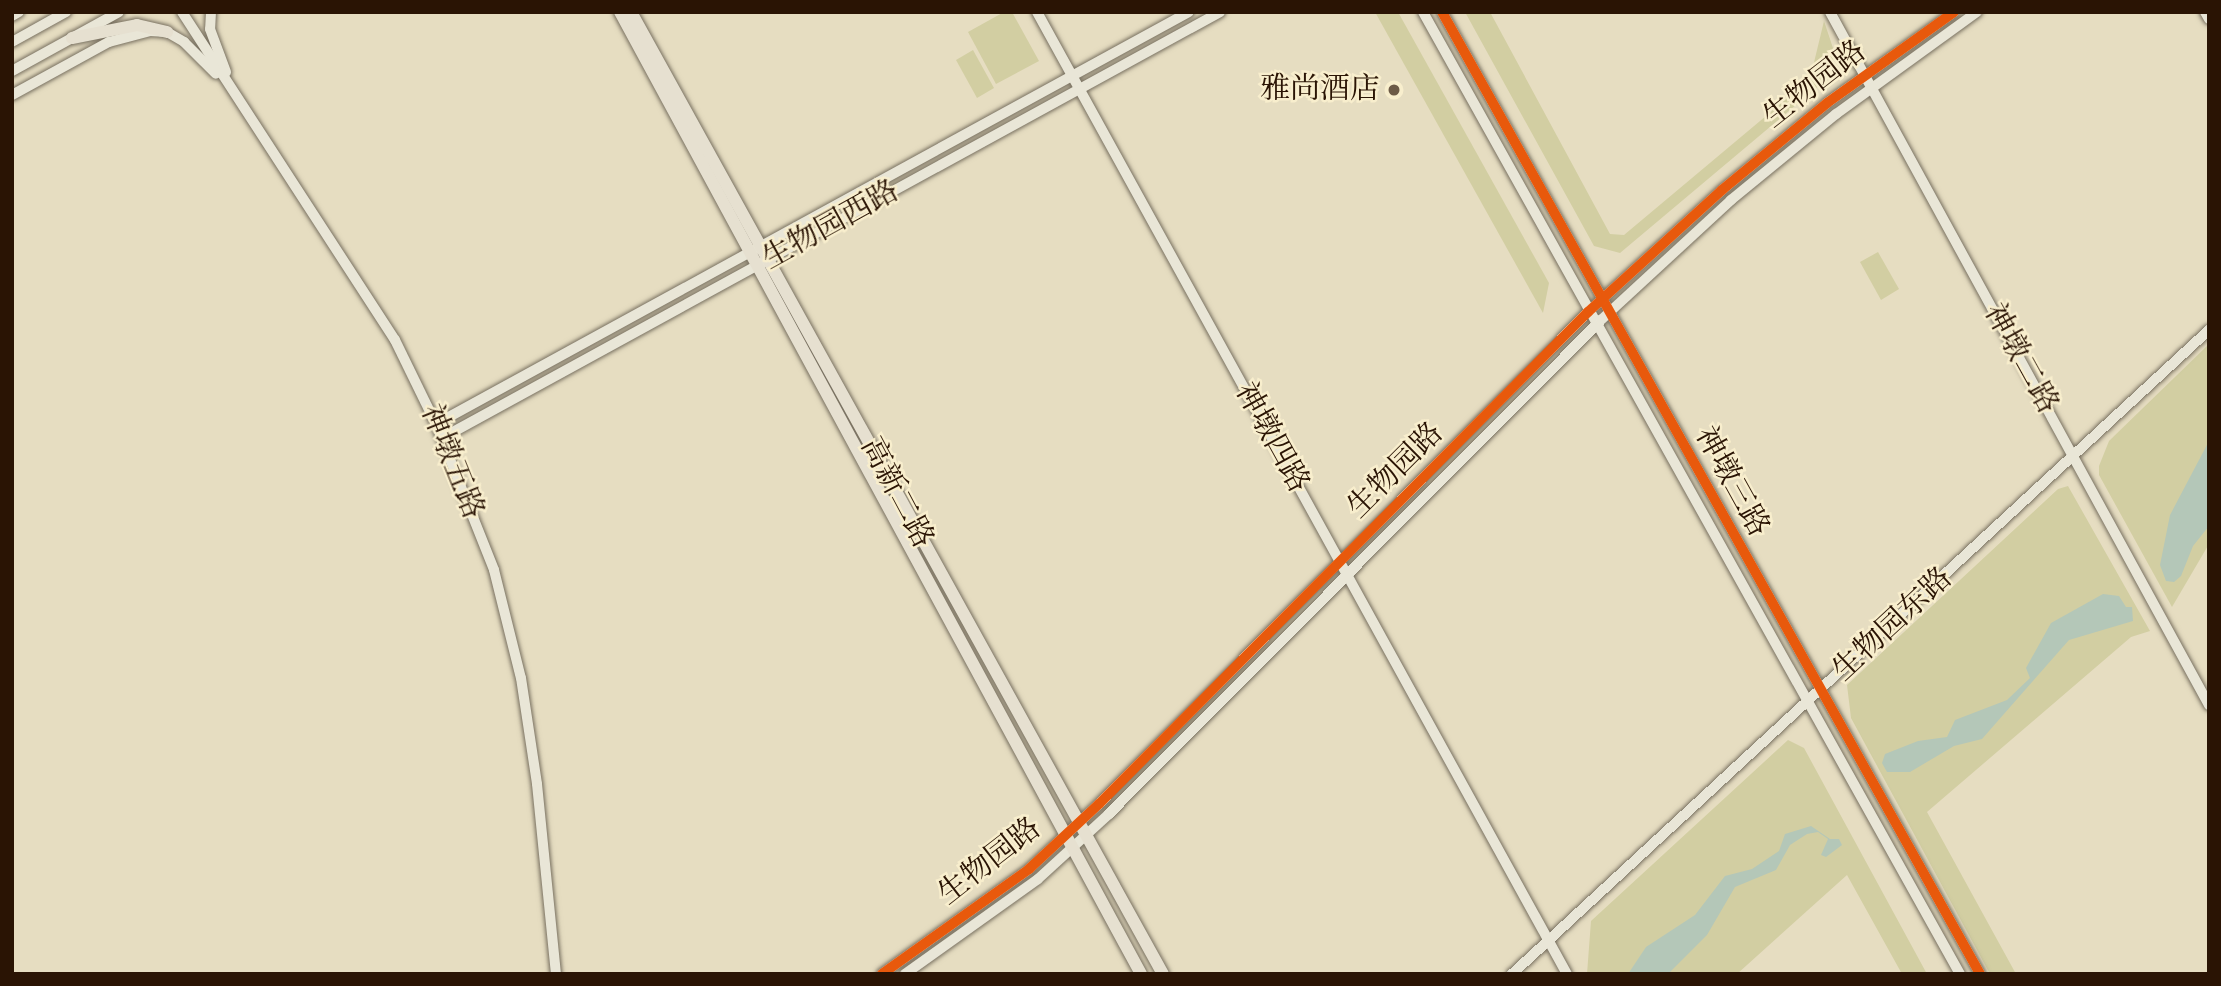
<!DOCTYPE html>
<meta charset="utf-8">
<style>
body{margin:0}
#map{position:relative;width:2221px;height:986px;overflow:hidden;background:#e6ddc1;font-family:"IM FELL DW Pica","Noto Serif SC",serif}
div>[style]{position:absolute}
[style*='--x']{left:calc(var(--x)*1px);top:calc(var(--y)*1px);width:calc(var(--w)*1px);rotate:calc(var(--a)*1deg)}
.green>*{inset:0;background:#d2cea2}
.water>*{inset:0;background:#b4c7b8}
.roads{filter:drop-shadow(0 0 2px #787060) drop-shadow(0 0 2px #787060)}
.secondary>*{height:10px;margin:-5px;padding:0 5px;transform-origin:5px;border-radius:5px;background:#e9e6d7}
.primary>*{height:12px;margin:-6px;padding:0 6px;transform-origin:6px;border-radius:6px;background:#e6e0d0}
.cycleway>*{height:10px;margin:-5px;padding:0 5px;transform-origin:5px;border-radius:5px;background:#e8590c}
.dots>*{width:19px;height:19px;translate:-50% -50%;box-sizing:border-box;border:4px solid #f8eecd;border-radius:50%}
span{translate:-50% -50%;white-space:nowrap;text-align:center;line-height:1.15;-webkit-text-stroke:5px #f8eecd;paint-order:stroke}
.street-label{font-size:30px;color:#2a1404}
.poi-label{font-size:30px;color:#2a1404}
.right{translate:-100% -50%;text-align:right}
.frame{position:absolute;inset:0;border:14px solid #2a1404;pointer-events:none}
</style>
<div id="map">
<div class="green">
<div style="clip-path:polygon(1004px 12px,1012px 12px,1039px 61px,996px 84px,968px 32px)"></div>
<div style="clip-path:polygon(1375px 12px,1398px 12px,1549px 283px,1543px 313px)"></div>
<div style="clip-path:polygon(1465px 12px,1490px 12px,1610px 234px,1624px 235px,1810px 79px,1824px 21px,1835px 54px,1828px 78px,1620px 253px,1594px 246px)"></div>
<div style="clip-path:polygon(973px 50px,994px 88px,977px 98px,956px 60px)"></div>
<div style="clip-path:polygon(1878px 252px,1899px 289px,1881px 300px,1860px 262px)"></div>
<div style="clip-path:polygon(2209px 344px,2209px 544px,2172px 607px,2099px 475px,2099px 466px,2109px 441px)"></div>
<div style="clip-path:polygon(2068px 486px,2150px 631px,2131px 637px,1927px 812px,2016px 974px,1990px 974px,1851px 718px,1847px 685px,2058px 489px)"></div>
<div style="clip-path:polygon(1788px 740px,1804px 748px,1927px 974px,1902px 974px,1847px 875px,1737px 974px,1587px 974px,1591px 921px)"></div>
</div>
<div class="water">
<div style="clip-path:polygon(2209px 441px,2209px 526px,2193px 546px,2181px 576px,2174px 582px,2166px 581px,2160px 565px,2170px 515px)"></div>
<div style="clip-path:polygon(2103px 594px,2119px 596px,2126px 607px,2132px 607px,2133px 621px,2069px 640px,1982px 739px,1954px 746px,1910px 772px,1887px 772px,1882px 763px,1885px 754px,1918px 741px,1947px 737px,1955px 720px,2007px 700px,2030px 678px,2026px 668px,2051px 623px)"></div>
<div style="clip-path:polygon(1811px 826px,1830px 839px,1839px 839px,1842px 845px,1826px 857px,1821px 855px,1828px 839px,1818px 832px,1807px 834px,1790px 845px,1776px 870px,1735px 887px,1707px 935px,1668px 974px,1628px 974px,1646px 947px,1695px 915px,1725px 876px,1752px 869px,1779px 851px,1785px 834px)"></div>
</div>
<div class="roads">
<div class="secondary">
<div style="--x:182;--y:12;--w:391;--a:57"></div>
<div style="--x:395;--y:340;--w:93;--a:64"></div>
<div style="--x:436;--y:424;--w:157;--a:68.3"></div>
<div style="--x:494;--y:570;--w:111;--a:76"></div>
<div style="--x:521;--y:678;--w:107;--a:81.4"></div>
<div style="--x:537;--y:784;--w:191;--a:84.3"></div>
<div style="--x:211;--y:12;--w:17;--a:93"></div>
<div style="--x:210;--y:29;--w:46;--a:69.6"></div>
<div style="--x:1037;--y:12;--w:1098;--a:61.15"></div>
<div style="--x:1423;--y:12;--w:1102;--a:60.83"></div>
<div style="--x:1442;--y:12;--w:1102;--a:60.78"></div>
<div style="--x:1830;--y:12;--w:790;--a:61.33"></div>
<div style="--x:2205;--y:12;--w:8;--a:60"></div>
<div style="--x:12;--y:16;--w:8;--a:-30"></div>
<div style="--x:12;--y:42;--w:62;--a:-29.1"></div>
<div style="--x:12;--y:71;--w:122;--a:-28.9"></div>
<div style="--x:12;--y:95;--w:111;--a:-28.7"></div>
<div style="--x:109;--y:42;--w:42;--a:-15"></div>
<div style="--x:150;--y:31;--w:17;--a:3"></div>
<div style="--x:167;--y:32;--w:20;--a:30"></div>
<div style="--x:184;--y:42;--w:45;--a:45"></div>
<div style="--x:436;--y:424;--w:858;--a:-28.69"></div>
<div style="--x:442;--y:438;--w:887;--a:-28.7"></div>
<div style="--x:882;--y:974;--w:181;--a:-35.5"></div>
<div style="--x:1029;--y:869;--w:96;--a:-42.9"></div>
<div style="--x:1099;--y:804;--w:694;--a:-45.18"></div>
<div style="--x:1588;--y:312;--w:181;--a:-42.3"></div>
<div style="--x:1722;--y:190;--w:136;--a:-39.6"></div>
<div style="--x:1827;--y:103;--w:156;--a:-35.6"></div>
<div style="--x:905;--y:974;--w:163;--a:-35.5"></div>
<div style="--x:1038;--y:879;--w:96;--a:-42.5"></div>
<div style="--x:1109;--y:814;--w:697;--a:-45.12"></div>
<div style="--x:1601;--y:320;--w:177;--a:-42.7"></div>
<div style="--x:1731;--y:200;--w:136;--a:-39.3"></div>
<div style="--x:1836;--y:114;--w:174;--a:-35.9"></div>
<div style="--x:1512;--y:974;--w:949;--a:-42.74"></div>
</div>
<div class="primary">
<div style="--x:620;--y:12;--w:1094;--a:61.56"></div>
<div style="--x:631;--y:12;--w:1099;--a:61.06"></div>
<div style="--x:72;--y:38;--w:66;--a:-11.3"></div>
<div style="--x:137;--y:25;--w:31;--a:13"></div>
</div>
</div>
<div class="cycleway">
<div style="--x:1442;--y:12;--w:1102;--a:60.78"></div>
<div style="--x:882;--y:974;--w:181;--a:-35.5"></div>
<div style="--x:1029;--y:869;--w:96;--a:-42.9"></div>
<div style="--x:1099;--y:804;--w:694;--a:-45.18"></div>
<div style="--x:1588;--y:312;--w:181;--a:-42.3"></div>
<div style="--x:1722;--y:190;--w:136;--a:-39.6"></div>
<div style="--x:1827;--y:103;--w:156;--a:-35.6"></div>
</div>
<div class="dots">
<div style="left:1394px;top:90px;background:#6c5a46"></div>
</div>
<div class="street-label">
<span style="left:1815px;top:85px;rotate:-38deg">生物园路</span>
<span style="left:831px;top:226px;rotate:-29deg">生物园西路</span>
<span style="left:2020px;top:359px;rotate:61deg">神墩二路</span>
<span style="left:1271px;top:438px;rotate:61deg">神墩四路</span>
<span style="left:451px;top:462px;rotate:68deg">神墩五路</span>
<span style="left:1396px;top:471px;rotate:-45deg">生物园路</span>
<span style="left:1731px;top:482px;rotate:61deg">神墩三路</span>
<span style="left:896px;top:493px;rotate:62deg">高新二路</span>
<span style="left:1893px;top:625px;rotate:-43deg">生物园东路</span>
<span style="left:990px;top:862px;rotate:-38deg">生物园路</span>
</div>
<div class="poi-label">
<span class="right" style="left:1380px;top:90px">雅尚酒店</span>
</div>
<div class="frame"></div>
</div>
